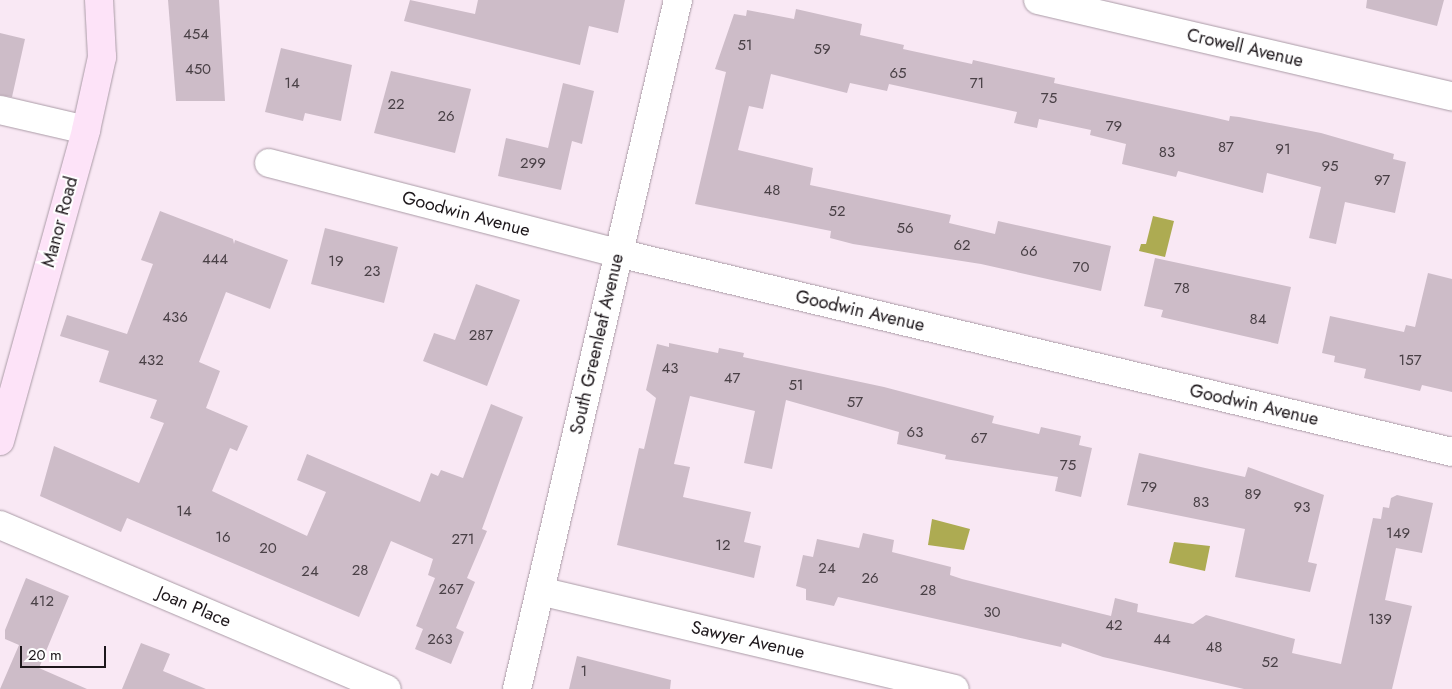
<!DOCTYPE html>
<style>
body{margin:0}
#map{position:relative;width:1452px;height:689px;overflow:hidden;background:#f9e8f4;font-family:Jost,sans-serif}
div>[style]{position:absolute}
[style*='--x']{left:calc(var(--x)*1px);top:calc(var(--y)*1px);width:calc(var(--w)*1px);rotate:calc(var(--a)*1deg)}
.water>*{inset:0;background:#adab52}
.building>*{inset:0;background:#cdbcc8}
.roads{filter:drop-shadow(0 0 1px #aa9ba6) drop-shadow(0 0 1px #aa9ba6)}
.street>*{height:28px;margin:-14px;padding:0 14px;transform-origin:14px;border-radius:14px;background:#fff}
.secondary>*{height:28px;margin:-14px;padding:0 14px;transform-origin:14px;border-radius:14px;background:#fde3f8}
span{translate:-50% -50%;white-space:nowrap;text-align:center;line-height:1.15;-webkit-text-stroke:4px #fff;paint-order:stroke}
.number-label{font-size:15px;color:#494046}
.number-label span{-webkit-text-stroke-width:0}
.street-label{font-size:18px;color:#1d171b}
.scale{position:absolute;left:20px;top:646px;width:86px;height:22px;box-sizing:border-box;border:2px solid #1d171b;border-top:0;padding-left:6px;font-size:15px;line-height:18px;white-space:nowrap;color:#1d171b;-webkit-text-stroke:4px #fff;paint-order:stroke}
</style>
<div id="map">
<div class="water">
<div style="clip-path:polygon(1153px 216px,1174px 221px,1165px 257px,1139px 251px,1141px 244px,1146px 244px)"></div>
<div style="clip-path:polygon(932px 519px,970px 529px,964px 550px,928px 545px)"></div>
<div style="clip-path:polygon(1174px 542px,1210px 546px,1205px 571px,1169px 563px)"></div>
</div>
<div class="building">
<div style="clip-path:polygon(168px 0,219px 0,225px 101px,176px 101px)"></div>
<div style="clip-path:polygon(410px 0,475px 14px,478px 0,625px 0,618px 33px,589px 26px,580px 65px,404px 21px)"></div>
<div style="clip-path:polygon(1367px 0,1444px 0,1437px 26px,1366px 8px)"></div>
<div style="clip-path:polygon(796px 9px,862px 24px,860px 35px,904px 45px,903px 49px,972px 64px,973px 60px,1055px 78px,1054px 83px,1212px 117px,1229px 121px,1230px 116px,1239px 117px,1321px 133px,1394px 154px,1393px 159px,1406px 162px,1395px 213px,1345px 202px,1336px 244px,1309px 238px,1321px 187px,1267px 173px,1263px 193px,1178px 171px,1176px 177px,1122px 164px,1126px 144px,1090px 135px,1091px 130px,1039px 119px,1037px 128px,1014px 123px,1017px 112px,889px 84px,887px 91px,850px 83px,847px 93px,771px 74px,763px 109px,749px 106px,738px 150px,813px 168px,810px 185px,951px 215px,949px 223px,995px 234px,998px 221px,1111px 246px,1101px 291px,981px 264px,853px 244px,830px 238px,831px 231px,695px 204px,726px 72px,715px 69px,734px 14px,746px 16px,747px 10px,794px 19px)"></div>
<div style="clip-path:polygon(0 33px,25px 39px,12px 97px,0 95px)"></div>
<div style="clip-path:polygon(281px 48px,352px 65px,341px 121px,305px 113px,303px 121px,265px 112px)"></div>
<div style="clip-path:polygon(391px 71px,471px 89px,455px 153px,374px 133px)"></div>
<div style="clip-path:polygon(563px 83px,594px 91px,582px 144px,572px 141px,561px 190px,498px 176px,506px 138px,548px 148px)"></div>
<div style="clip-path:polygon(160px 211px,233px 239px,234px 244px,235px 240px,288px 260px,270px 309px,226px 292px,199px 362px,220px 371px,206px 408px,248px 426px,237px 451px,230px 448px,212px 491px,307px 536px,326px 492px,297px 480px,307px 454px,420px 502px,431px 473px,438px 476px,441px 470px,463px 478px,491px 404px,523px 417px,482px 529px,487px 531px,467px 578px,475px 582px,456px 628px,464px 632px,451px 664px,415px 649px,423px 629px,416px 626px,435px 578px,428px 575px,433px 559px,391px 541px,359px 617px,127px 518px,121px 532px,40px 496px,54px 446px,139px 483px,164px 423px,150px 418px,157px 400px,99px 382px,109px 351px,60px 336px,67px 315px,127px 334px,153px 264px,141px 260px)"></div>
<div style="clip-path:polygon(325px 228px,398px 247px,384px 303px,311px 284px)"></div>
<div style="clip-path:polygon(1155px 258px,1291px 287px,1278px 344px,1161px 317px,1163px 310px,1144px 306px)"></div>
<div style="clip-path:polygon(1428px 273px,1452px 279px,1452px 392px,1422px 385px,1420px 391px,1364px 378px,1366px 369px,1334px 362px,1335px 356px,1322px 353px,1330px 316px,1404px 332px,1406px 325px,1415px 327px)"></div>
<div style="clip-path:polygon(476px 284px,520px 300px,487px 386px,423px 361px,434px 333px,455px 340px)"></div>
<div style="clip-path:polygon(669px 343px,718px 353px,719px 348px,744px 353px,743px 357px,884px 387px,994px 416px,992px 423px,1039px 434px,1041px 427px,1081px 436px,1079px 445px,1092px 448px,1081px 497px,1055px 491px,1058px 477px,945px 459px,946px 455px,897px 444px,899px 432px,786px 400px,772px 469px,744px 463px,755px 411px,690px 396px,674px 464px,690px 467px,683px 497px,751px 512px,744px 542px,761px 546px,754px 578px,617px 545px,639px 448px,644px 449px,656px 398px,646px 390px,657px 344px,669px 347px)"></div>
<div style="clip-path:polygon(1139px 453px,1245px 477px,1248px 467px,1324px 495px,1308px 562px,1317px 564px,1310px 592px,1235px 577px,1245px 529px,1127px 505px)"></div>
<div style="clip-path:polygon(1397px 495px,1433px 503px,1422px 553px,1396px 548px,1385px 600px,1412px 606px,1392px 689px,1244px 689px,1103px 657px,1062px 643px,1061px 647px,838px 597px,834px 606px,806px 600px,806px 589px,796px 586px,803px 555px,813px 557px,817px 539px,859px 548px,863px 533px,894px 540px,892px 552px,951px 567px,950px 575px,962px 579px,1111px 616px,1115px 598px,1138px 604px,1137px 612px,1193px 624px,1206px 615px,1295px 639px,1292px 653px,1341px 664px,1373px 518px,1381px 519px,1383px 507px,1389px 508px,1391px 498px)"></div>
<div style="clip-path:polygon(26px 578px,69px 596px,39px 668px,87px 689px,0 689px,19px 645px,5px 639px,5px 630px)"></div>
<div style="clip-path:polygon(141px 643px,170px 654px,163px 671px,206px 689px,122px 689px)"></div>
<div style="clip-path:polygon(577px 656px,671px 680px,670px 689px,569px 689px)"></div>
</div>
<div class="roads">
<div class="street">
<div style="--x:1038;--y:0;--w:425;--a:13.1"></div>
<div style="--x:0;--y:110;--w:88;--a:13.1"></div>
<div style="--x:269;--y:163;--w:360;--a:14.5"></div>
<div style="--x:618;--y:253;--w:857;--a:13.42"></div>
<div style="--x:0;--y:525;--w:420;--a:23"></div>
<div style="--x:540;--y:591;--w:426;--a:13.3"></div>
<div style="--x:517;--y:689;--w:708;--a:-76.85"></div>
</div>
<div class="secondary">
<div style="--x:0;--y:441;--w:323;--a:-74.5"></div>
<div style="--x:86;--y:130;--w:75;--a:-77.6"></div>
<div style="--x:102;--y:57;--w:57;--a:-93"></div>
</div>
</div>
<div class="number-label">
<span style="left:196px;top:35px">454</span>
<span style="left:745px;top:46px">51</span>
<span style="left:822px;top:50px">59</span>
<span style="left:198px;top:70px">450</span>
<span style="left:898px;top:74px">65</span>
<span style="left:292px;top:84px">14</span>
<span style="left:977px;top:84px">71</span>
<span style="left:1049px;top:99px">75</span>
<span style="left:396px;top:105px">22</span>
<span style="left:446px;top:117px">26</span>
<span style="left:1114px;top:127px">79</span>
<span style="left:1226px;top:148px">87</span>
<span style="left:1283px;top:150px">91</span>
<span style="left:1167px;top:153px">83</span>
<span style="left:533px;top:164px">299</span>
<span style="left:1330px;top:167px">95</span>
<span style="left:1382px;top:181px">97</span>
<span style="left:772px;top:191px">48</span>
<span style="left:837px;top:212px">52</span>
<span style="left:905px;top:229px">56</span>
<span style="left:962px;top:246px">62</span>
<span style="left:1029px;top:252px">66</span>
<span style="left:215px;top:260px">444</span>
<span style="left:336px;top:262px">19</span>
<span style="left:1081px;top:268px">70</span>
<span style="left:372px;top:272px">23</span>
<span style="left:1182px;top:289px">78</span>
<span style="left:175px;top:318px">436</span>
<span style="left:1258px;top:320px">84</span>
<span style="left:481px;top:336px">287</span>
<span style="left:151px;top:361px">432</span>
<span style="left:1410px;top:361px">157</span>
<span style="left:670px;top:369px">43</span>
<span style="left:732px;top:379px">47</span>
<span style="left:796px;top:386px">51</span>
<span style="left:855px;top:403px">57</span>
<span style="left:915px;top:433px">63</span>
<span style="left:979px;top:439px">67</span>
<span style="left:1068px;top:466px">75</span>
<span style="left:1149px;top:488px">79</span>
<span style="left:1253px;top:495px">89</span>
<span style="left:1201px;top:503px">83</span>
<span style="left:1302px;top:508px">93</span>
<span style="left:184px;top:512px">14</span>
<span style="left:1398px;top:534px">149</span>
<span style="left:223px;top:538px">16</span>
<span style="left:463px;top:540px">271</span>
<span style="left:723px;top:546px">12</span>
<span style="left:268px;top:549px">20</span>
<span style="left:827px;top:569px">24</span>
<span style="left:360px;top:571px">28</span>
<span style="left:310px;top:572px">24</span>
<span style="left:870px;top:579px">26</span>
<span style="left:451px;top:590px">267</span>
<span style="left:928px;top:591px">28</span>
<span style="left:42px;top:602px">412</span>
<span style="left:992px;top:613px">30</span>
<span style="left:1380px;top:620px">139</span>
<span style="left:1114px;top:626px">42</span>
<span style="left:440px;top:640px">263</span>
<span style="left:1162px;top:640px">44</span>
<span style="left:1214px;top:648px">48</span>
<span style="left:1270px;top:663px">52</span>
<span style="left:584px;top:672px">1</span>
</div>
<div class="street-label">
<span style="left:1245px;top:48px;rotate:13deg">Crowell Avenue</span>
<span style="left:466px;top:214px;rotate:15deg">Goodwin Avenue</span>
<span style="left:60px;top:222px;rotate:-75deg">Manor Road</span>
<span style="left:860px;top:311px;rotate:13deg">Goodwin Avenue</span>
<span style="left:597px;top:344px;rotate:-77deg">South Greenleaf Avenue</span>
<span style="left:1254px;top:405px;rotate:13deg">Goodwin Avenue</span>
<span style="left:194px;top:607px;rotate:23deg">Joan Place</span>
<span style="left:748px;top:640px;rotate:13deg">Sawyer Avenue</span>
</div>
<div class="scale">20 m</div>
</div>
